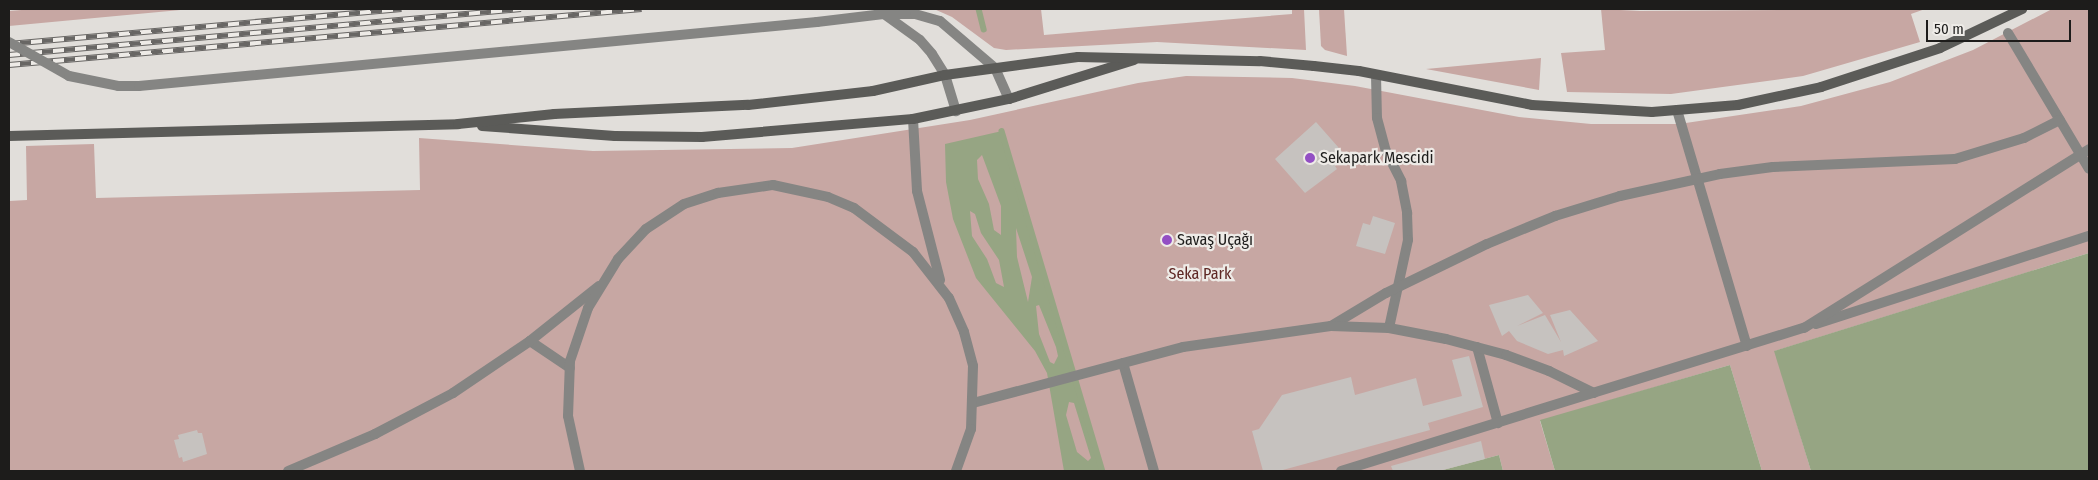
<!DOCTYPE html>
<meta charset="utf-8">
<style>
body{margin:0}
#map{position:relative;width:2098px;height:480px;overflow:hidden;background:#e1deda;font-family:"Fira Sans Condensed",sans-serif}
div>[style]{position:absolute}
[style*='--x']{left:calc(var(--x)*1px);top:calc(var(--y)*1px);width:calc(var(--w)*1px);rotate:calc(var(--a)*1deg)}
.green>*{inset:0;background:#c7a7a3}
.water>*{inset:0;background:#96a583}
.stream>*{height:5.5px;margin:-2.75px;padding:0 2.75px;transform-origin:2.75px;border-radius:2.75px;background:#96a583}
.building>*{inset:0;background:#c6c2bf}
.pedestrian>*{height:10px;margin:-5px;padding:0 5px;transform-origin:5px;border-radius:5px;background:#858583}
.minor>*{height:10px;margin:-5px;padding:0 5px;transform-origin:5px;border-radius:5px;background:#858583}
.secondary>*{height:10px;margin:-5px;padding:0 5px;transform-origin:5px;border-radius:5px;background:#5b5b58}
.rail>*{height:5.5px;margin-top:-2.75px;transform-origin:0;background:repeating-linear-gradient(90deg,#eeebe7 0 11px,#686664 0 22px);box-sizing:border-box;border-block:1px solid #686664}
.minor-bridge>*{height:10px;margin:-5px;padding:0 5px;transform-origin:5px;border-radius:5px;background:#858583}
.dots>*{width:14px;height:14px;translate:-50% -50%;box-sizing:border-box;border:2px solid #eeebe7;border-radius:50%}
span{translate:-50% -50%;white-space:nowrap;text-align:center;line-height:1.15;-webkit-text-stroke:4.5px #eeebe7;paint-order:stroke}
.poi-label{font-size:16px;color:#1d1c1b}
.left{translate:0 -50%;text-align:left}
.park-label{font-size:16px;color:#5e2724}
.frame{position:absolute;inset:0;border:10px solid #1d1c1b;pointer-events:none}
.scale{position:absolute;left:1926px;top:20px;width:145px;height:22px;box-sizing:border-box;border:2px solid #1d1c1b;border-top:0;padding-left:6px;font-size:15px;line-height:18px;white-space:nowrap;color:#1d1c1b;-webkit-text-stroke:4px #eeebe7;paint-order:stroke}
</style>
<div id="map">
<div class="green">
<div style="clip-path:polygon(34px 9px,191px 9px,9px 26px,9px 11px)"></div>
<div style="clip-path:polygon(934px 9px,1041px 9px,1044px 35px,1292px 14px,1292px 9px,1304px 9px,1306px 50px,1157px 42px,1006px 50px,994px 48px,952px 17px)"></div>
<div style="clip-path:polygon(1319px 9px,1344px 9px,1347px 56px,1325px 50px,1321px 46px)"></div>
<div style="clip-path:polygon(1601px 9px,1640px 11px,1925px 9px,1911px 14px,1920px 42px,1803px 76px,1671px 94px,1567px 92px,1561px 53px,1605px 50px)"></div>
<div style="clip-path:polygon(2052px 9px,2089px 9px,2089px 253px,1775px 351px,1811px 471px,1762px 471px,1730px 365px,1540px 421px,1555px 471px,1503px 471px,1499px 455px,1439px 471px,9px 471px,9px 201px,27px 200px,26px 146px,94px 144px,96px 198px,420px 190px,419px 138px,593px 151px,792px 148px,970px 120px,1138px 83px,1186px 76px,1292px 78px,1355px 86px,1519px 117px,1591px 124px,1679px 124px,1801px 106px,1890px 82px,1973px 50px)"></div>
<div style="clip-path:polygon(1541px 58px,1539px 90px,1426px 69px)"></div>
</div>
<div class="water">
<div style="clip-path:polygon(evenodd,1002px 131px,1102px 471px,1064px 471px,1047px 373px,1035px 351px,976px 278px,953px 219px,946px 182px,945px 144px,1002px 131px,982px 155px,1001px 206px,1001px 235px,994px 230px,989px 204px,978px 179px,977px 160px,982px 155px,1002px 131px,970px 211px,975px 214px,981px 233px,999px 260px,1004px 287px,996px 283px,987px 259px,972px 236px,970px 211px,1002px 131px,1016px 228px,1032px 277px,1028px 302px,1017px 257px,1016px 228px,1002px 131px,1039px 305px,1056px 347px,1058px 356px,1054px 364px,1050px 362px,1039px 334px,1036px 306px,1039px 305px,1002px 131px,1069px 402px,1074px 403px,1091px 458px,1088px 461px,1077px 452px,1066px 415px,1069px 402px)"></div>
<div style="clip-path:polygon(2089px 253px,2089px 471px,1811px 471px,1774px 351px)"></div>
<div style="clip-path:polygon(1730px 365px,1762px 471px,1555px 471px,1540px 420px)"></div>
<div style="clip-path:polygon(1499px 455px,1503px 471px,1439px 471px)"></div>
</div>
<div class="stream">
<div style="--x:979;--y:9;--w:21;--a:76"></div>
<div style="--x:1002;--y:131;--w:355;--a:73.5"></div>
</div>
<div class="building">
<div style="clip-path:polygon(1316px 122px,1346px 156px,1335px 166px,1337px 169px,1305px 193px,1275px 159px)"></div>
<div style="clip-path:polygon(1373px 216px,1395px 223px,1385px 254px,1356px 246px,1363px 223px,1370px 225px)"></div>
<div style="clip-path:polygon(1528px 295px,1543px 313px,1517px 326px,1545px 315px,1561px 342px,1550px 315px,1570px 310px,1598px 341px,1564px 356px,1563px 350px,1548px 354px,1517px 341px,1509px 331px,1502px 336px,1489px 305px)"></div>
<div style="clip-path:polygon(1469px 356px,1483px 407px,1428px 423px,1430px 430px,1279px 471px,1263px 471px,1252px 431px,1259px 429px,1282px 395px,1351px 377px,1355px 395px,1416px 378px,1423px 406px,1462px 396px,1452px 360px)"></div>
<div style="clip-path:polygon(197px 430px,198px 433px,202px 433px,207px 454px,183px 462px,182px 457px,179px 458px,174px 440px,179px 439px,178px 435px)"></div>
<div style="clip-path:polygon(1481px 441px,1485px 459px,1439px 471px,1393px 471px,1391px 466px)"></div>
</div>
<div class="pedestrian">
<div style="--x:2008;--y:33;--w:158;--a:59.2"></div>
<div style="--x:1376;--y:75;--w:43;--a:88.7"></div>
<div style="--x:1377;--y:118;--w:34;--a:75"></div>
<div style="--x:1386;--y:151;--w:34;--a:63"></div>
<div style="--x:1401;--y:181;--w:33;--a:79"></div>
<div style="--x:1407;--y:213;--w:27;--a:88"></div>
<div style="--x:1408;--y:240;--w:90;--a:102.2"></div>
<div style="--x:1677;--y:110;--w:246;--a:73.5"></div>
<div style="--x:913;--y:119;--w:72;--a:86.8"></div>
<div style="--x:917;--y:191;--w:92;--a:75.5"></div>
<div style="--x:1816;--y:324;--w:287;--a:-17.9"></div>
<div style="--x:1331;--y:326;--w:64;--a:-31"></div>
<div style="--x:1386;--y:293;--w:112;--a:-25.9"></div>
<div style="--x:1487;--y:244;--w:74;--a:-22.4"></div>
<div style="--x:1555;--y:216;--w:68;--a:-17.1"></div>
<div style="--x:1620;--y:196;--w:102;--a:-12.4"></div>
<div style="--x:1720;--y:174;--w:53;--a:-7.5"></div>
<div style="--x:1773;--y:167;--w:182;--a:-2.5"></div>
<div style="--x:1955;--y:159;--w:72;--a:-16.9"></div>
<div style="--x:2024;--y:138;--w:40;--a:-26.6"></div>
<div style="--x:530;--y:341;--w:48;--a:34"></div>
<div style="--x:1477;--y:347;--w:79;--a:74.6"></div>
<div style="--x:1123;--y:363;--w:112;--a:74"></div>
<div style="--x:973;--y:403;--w:217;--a:-14.9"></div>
<div style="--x:1183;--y:347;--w:149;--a:-8.1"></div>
<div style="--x:1331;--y:326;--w:58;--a:2"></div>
<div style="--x:1389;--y:328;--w:58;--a:10.9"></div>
<div style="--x:1446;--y:339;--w:62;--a:14.9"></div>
<div style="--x:1506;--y:355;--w:46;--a:20.4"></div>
<div style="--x:1549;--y:371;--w:50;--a:26.1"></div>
<div style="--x:288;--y:471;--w:95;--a:-23"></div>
<div style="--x:375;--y:434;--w:88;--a:-27.7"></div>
<div style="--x:453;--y:393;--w:93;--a:-34"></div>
<div style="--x:530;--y:341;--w:88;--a:-38.6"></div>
<div style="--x:580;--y:471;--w:56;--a:-102.3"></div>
<div style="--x:568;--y:416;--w:55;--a:-87.9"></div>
<div style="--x:570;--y:361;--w:56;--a:-71.2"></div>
<div style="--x:588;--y:308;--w:57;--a:-58.5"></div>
<div style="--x:618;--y:259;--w:41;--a:-47"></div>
<div style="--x:646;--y:229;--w:45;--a:-33.3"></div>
<div style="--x:684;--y:204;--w:36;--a:-18"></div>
<div style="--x:718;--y:193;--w:56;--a:-8.3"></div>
<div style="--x:773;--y:185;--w:56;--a:12.3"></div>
<div style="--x:828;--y:197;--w:28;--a:23"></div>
<div style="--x:854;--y:208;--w:74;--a:36.7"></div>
<div style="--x:913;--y:252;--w:58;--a:52"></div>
<div style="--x:949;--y:298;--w:37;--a:66"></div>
<div style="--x:964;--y:332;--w:35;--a:75"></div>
<div style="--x:973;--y:366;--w:63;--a:91.8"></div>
<div style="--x:971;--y:429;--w:45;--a:109.7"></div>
<div style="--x:1341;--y:471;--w:485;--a:-17.2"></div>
<div style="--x:1804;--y:328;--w:337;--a:-32.1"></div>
</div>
<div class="minor">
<div style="--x:884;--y:14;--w:44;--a:35.8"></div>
<div style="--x:920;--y:40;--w:18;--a:49"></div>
<div style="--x:932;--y:54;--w:25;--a:58"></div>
<div style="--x:945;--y:75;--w:38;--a:73"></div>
<div style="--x:817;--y:22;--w:67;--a:-6.8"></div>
<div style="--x:884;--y:14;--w:31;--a:0"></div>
<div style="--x:915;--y:14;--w:26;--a:16"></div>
<div style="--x:940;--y:21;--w:72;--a:40.5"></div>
<div style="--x:995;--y:68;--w:34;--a:66"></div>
</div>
<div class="secondary">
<div style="--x:482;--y:126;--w:133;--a:4.3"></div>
<div style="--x:615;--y:136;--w:87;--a:0.7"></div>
<div style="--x:702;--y:137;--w:212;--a:-4.9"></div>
<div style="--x:913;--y:119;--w:98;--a:-11.8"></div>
<div style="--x:1009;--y:99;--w:131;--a:-17.3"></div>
<div style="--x:9;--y:136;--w:449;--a:-1.5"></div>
<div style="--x:458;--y:124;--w:97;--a:-5.9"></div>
<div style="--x:554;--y:114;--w:194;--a:-2.7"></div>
<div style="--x:748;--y:105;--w:126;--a:-6.4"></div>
<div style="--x:873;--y:91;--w:74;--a:-12.5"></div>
<div style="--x:945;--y:75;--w:134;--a:-7.7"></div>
<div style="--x:1078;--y:57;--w:182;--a:1.3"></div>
<div style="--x:1260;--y:61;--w:54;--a:5.3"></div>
<div style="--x:1314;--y:66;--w:45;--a:6.3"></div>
<div style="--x:1359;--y:71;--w:176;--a:11.1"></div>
<div style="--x:1532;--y:105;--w:120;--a:3.3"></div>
<div style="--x:1652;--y:112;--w:86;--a:-4.7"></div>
<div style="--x:1738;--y:105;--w:85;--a:-12.2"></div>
<div style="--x:1821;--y:87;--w:125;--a:-18.1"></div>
<div style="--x:1940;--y:48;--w:91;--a:-25.4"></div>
</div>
<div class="rail">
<div style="--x:9;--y:44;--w:394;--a:-5.1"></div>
<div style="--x:9;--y:55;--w:514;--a:-5.13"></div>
<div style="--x:9;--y:65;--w:635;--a:-5.06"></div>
</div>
<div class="minor-bridge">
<div style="--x:9;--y:42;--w:69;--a:29.5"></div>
<div style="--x:69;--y:76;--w:50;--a:11.5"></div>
<div style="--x:118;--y:86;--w:21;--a:0"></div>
<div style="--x:139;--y:86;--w:681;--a:-5.39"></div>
</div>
<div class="dots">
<div style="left:1310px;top:158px;background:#934fc4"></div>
<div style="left:1167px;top:240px;background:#934fc4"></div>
</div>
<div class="poi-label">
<span class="left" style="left:1320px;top:158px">Sekapark Mescidi</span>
<span class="left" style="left:1177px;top:240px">Savaş Uçağı</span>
</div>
<div class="park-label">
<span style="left:1200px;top:274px">Seka Park</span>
</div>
<div class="frame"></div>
<div class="scale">50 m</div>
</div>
